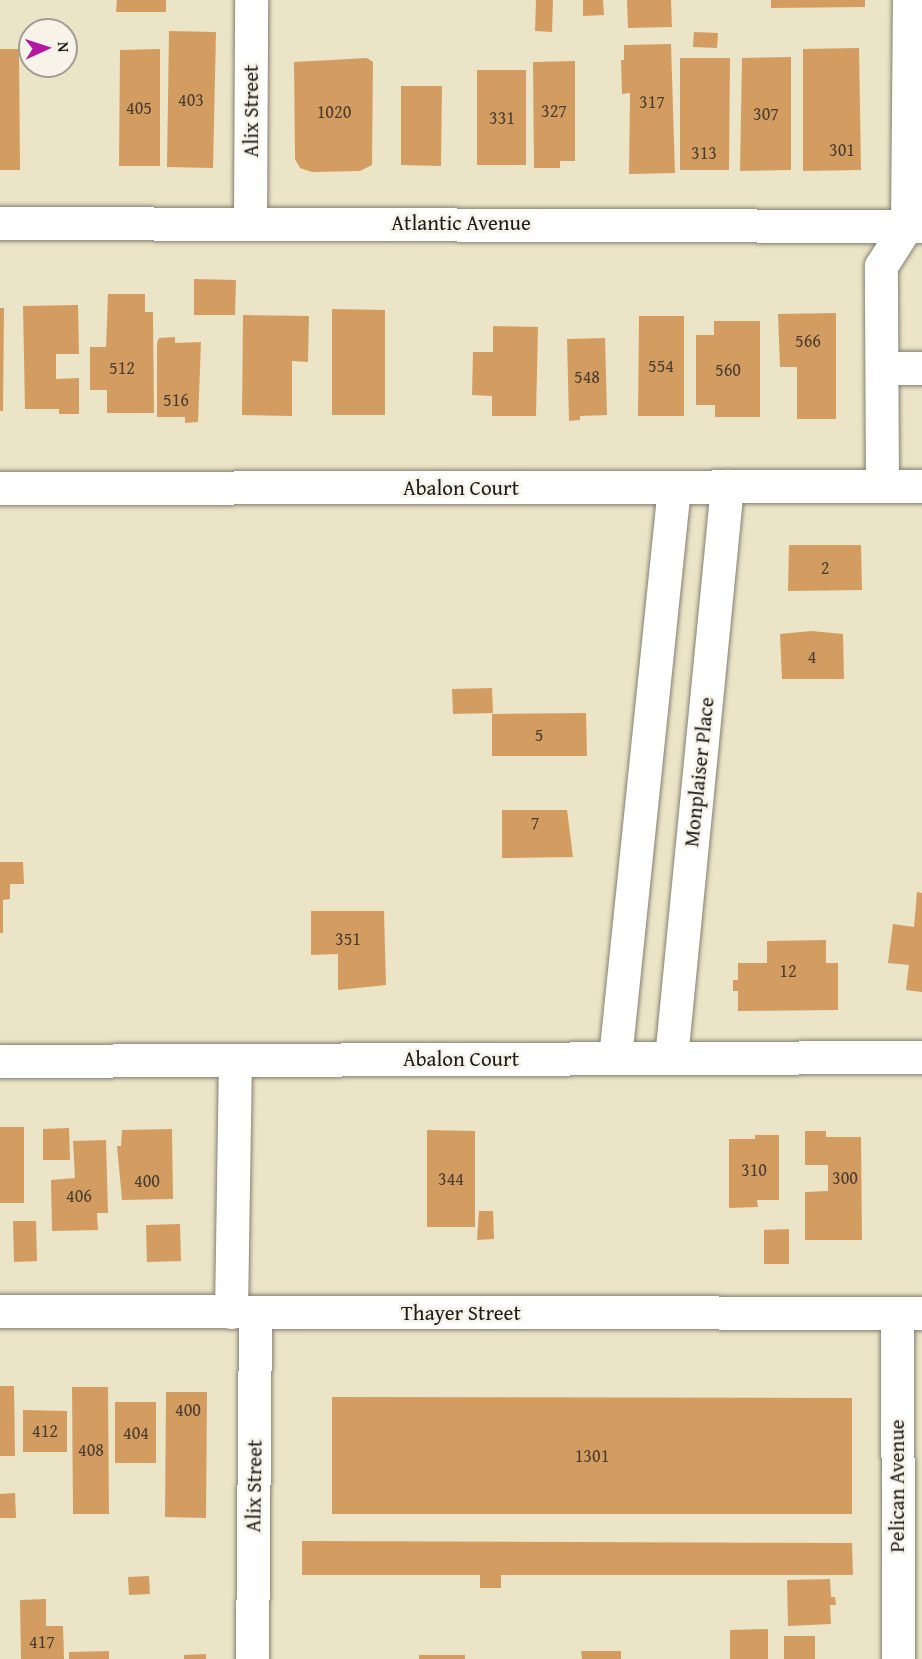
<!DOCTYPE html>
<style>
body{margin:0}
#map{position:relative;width:922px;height:1659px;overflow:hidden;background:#ece4c7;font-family:"Gentium Book Plus",serif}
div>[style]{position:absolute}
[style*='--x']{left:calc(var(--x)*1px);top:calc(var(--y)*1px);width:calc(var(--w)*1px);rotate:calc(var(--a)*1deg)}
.building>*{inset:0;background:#d39d62}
.roads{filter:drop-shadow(0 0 2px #848072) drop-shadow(0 0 2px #848072)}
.minor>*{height:33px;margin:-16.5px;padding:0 16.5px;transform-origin:16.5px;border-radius:16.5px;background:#fff}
span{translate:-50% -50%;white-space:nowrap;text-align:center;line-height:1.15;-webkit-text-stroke:5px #f7f3e8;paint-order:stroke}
.number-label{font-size:18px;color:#4a3c2e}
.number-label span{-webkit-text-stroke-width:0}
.street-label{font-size:21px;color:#1c1c1c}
.north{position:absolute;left:18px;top:18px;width:60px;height:60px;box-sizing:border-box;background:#f7f3e8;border:2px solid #9f9d96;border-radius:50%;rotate:87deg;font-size:16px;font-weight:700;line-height:24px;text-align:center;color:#1c1c1c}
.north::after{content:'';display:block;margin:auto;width:21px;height:27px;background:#b5179e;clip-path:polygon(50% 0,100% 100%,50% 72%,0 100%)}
</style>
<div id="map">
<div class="building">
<div style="clip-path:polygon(117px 0,166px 0,166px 12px,116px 12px)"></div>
<div style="clip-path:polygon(536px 0,553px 0,552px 32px,535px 31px)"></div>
<div style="clip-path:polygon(583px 0,603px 0,604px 15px,583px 16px)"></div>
<div style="clip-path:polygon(627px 0,671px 0,672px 27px,628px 28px)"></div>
<div style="clip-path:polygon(771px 0,865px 0,865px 7px,771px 8px)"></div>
<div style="clip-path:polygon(169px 31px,216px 32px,213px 168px,167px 167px)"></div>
<div style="clip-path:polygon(694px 32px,718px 33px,717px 48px,693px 47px)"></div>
<div style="clip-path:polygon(671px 44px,675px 173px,629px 174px,630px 93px,622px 94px,621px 60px,624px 60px,624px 45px)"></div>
<div style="clip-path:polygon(859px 48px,861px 170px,803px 171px,803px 49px)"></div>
<div style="clip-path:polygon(0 49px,19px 49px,20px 170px,0 170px)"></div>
<div style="clip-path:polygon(160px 49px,160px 166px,119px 166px,120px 50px)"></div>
<div style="clip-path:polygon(791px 57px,791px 170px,740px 171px,742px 58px)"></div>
<div style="clip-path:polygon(367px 58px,373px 62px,372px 165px,360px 171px,312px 172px,300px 168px,295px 159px,294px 62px)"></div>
<div style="clip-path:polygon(680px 58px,730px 58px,729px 170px,680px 170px)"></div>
<div style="clip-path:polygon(575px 61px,575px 161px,560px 161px,560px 168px,534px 168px,533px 62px)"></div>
<div style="clip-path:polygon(477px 70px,526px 70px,526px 165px,477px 165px)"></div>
<div style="clip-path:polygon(401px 86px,442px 86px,441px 166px,401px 165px)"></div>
<div style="clip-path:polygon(194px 279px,236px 280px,235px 315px,194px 315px)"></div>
<div style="clip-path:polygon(108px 294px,145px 294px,145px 312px,153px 312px,154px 413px,107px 413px,107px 390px,90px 390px,90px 347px,106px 347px)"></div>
<div style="clip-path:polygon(78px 305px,79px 354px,56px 354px,56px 379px,79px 378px,79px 414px,59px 414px,59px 409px,25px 409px,23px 306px)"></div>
<div style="clip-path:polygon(0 308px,4px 308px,3px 411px,0 411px)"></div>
<div style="clip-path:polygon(332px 309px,385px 310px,385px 415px,332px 415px)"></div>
<div style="clip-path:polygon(836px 313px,836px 419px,797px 419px,797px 367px,780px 367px,778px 314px)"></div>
<div style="clip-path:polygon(243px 315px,309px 316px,308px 362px,292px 361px,292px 416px,242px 415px)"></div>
<div style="clip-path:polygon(639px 316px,684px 316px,684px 416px,638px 416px)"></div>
<div style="clip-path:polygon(714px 321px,760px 321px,760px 417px,715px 417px,715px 405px,696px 405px,696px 335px,714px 335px)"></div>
<div style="clip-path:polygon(493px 326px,538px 327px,536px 416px,492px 416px,492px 396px,472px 395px,473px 352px,493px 352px)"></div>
<div style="clip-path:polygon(175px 337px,175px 343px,201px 342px,198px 422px,185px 423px,185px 417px,157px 417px,157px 343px,159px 338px)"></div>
<div style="clip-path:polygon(605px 338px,607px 415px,580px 416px,580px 420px,569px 421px,567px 339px)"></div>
<div style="clip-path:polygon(789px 545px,861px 545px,862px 590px,788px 591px)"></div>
<div style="clip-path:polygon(811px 631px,843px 634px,844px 679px,782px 679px,780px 634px)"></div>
<div style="clip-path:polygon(492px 688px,493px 713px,453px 714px,452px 689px)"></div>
<div style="clip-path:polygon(586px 713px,587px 756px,492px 756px,492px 714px)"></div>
<div style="clip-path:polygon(502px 810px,567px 810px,573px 857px,502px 858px)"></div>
<div style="clip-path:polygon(0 862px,23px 862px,24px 884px,10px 884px,10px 899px,3px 900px,3px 933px,0 933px)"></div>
<div style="clip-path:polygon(917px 892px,922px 893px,922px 992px,906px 990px,909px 965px,888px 963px,893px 924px,914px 927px)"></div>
<div style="clip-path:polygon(311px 911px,384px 911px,386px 985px,338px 990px,338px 954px,311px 955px)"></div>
<div style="clip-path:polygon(826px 940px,826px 963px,838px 963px,838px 1010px,738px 1011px,738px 991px,733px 991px,733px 980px,738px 980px,738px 963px,767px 963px,767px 941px)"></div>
<div style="clip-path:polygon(0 1127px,24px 1127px,24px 1203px,0 1203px)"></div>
<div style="clip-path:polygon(69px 1128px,70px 1160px,43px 1160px,43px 1129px)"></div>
<div style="clip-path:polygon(172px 1129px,173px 1199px,122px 1200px,117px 1146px,121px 1146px,122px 1130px)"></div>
<div style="clip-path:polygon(427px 1130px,475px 1131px,475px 1227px,427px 1227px)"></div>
<div style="clip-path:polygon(805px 1131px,826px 1131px,826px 1137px,861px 1137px,862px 1240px,805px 1240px,805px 1192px,828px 1191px,828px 1165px,805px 1165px)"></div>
<div style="clip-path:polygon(755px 1135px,779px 1135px,779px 1200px,757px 1200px,758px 1207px,729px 1208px,729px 1139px,755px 1139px)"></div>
<div style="clip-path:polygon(106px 1140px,108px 1213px,97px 1213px,98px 1230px,52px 1231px,51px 1180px,75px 1178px,73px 1141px)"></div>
<div style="clip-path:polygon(479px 1211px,493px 1211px,494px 1239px,477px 1240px)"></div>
<div style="clip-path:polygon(13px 1221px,36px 1221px,37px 1261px,14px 1262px)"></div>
<div style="clip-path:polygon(180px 1224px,181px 1261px,147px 1262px,146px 1225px)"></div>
<div style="clip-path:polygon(789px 1229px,789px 1264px,764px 1264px,764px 1230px)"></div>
<div style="clip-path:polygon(0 1386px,14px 1386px,15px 1456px,0 1456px)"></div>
<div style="clip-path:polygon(72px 1387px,108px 1387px,109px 1514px,73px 1514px)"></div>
<div style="clip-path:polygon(166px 1392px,207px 1392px,206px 1518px,165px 1517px)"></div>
<div style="clip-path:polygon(332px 1397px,852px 1398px,852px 1514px,332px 1514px)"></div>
<div style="clip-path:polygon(115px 1402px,156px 1402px,156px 1463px,115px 1463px)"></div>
<div style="clip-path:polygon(23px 1410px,67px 1411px,67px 1452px,23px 1452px)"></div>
<div style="clip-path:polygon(15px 1493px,16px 1518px,0 1518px,0 1494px)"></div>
<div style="clip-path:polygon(302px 1541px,852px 1543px,853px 1575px,501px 1575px,501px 1588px,480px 1588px,480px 1575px,302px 1575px)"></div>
<div style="clip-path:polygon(149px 1576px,150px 1594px,129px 1595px,128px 1577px)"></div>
<div style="clip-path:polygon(830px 1579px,831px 1597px,835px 1597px,836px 1605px,830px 1605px,831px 1624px,788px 1626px,787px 1580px)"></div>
<div style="clip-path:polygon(46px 1599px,46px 1626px,63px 1626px,64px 1659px,21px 1659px,20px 1600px)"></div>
<div style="clip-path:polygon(768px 1629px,768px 1659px,730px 1659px,730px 1630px)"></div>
<div style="clip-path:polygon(784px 1636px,815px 1636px,815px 1659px,784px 1659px)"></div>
<div style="clip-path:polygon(109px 1651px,109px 1659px,69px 1659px,69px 1652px)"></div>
<div style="clip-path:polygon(581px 1651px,621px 1651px,621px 1659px,582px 1659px)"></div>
<div style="clip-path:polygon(206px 1654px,206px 1659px,184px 1659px,184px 1655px)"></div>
<div style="clip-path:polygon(419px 1655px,465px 1655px,465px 1659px,419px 1659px)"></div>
</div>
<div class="roads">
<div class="minor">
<div style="--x:250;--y:222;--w:222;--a:-89.7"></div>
<div style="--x:0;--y:223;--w:922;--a:0.19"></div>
<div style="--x:882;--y:368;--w:40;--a:0"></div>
<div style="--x:882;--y:486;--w:220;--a:-90.3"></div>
<div style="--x:881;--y:266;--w:49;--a:-57.6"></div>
<div style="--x:907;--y:225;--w:225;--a:-89.5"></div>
<div style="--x:0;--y:488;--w:922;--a:-0.12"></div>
<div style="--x:615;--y:1058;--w:574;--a:-84.1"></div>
<div style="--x:671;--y:1058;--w:575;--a:-84.41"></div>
<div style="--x:0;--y:1061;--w:922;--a:-0.25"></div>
<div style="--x:0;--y:1311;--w:922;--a:0.12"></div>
<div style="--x:231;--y:1312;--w:252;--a:-89.1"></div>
<div style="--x:897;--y:1313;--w:346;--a:89.8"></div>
<div style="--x:252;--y:1659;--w:346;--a:-89.5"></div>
</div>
</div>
<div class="number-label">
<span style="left:191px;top:100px">403</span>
<span style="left:652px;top:102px">317</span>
<span style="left:139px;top:108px">405</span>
<span style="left:554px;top:111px">327</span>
<span style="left:334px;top:112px">1020</span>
<span style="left:766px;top:114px">307</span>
<span style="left:502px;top:118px">331</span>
<span style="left:842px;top:150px">301</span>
<span style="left:704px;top:153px">313</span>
<span style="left:808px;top:341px">566</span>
<span style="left:661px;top:366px">554</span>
<span style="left:122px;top:368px">512</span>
<span style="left:728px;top:370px">560</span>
<span style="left:587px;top:377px">548</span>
<span style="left:176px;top:400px">516</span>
<span style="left:825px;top:568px">2</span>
<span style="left:812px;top:657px">4</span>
<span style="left:539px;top:735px">5</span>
<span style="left:535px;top:823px">7</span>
<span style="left:348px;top:939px">351</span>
<span style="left:788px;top:971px">12</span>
<span style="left:754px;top:1170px">310</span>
<span style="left:845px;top:1178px">300</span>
<span style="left:451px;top:1179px">344</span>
<span style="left:147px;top:1181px">400</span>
<span style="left:79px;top:1196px">406</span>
<span style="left:188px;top:1410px">400</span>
<span style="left:45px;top:1431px">412</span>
<span style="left:136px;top:1433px">404</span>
<span style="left:91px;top:1450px">408</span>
<span style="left:592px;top:1456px">1301</span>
<span style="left:42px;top:1642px">417</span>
</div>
<div class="street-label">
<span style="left:251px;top:111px;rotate:-90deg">Alix Street</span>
<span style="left:461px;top:223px">Atlantic Avenue</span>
<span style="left:461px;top:488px">Abalon Court</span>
<span style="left:699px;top:772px;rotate:-84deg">Monplaiser Place</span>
<span style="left:461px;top:1059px">Abalon Court</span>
<span style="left:461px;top:1313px">Thayer Street</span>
<span style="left:254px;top:1486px;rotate:-89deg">Alix Street</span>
<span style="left:897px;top:1486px;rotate:-90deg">Pelican Avenue</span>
</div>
<div class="north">N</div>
</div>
